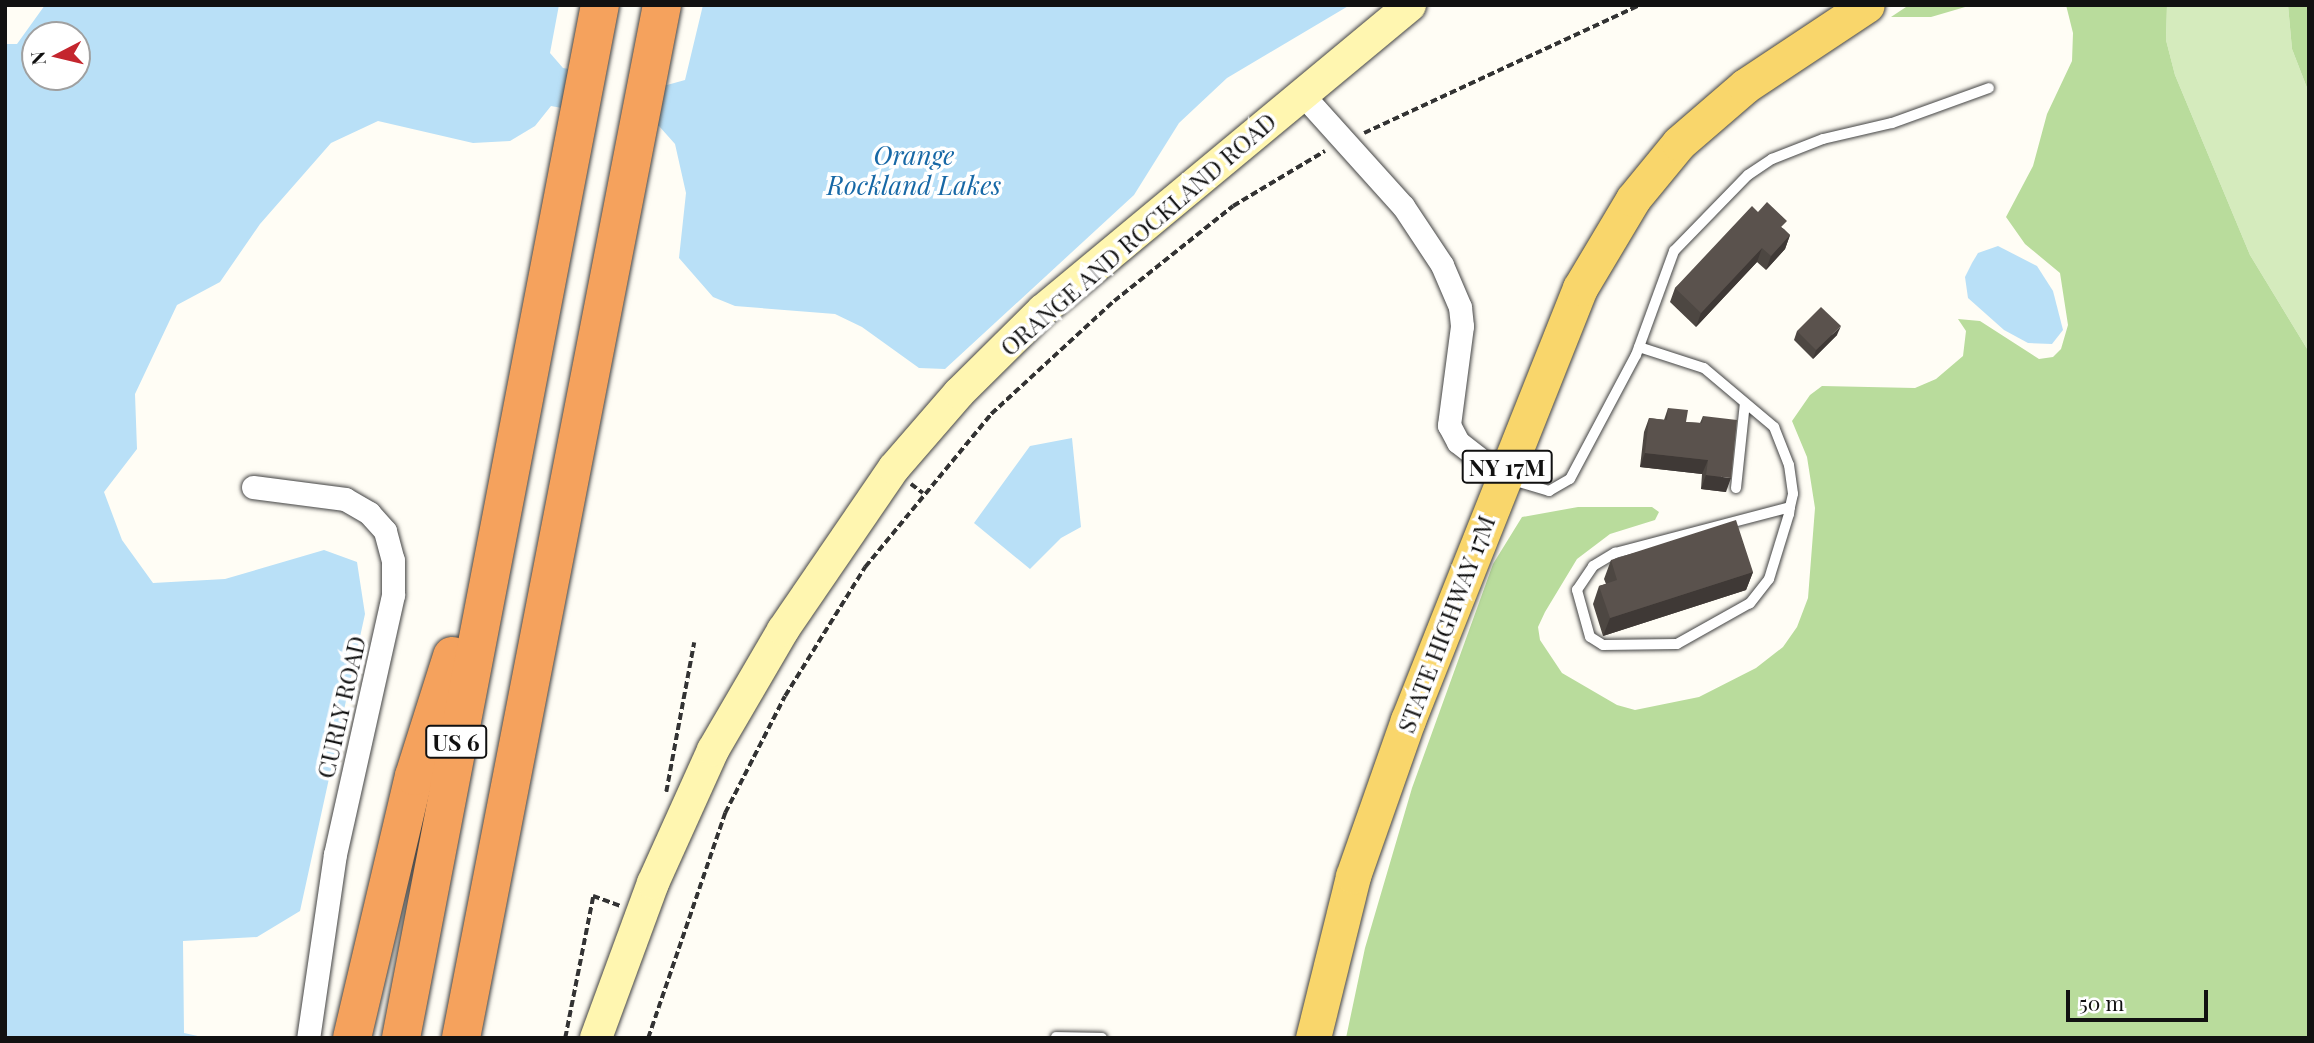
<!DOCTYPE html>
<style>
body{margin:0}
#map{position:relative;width:2314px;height:1043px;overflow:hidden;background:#fffdf5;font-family:"Playfair Display",serif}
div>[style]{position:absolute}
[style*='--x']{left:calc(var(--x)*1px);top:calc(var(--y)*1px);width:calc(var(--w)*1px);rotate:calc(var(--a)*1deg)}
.green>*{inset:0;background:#d5ebbd}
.forest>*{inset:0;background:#b9dc9c}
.water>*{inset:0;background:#b9e0f7}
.pier>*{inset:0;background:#fffdf5}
.path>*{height:3.5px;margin-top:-1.75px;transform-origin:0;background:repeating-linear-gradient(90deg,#333 0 7px,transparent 0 10.5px)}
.roads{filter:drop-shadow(0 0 2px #444) drop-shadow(0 0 2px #444)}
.lane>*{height:10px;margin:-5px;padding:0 5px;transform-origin:5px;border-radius:5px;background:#fff}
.street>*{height:23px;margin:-11.5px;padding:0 11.5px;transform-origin:11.5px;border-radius:11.5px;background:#fff}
.secondary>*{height:32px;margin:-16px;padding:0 16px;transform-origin:16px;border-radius:16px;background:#fff6b0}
.primary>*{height:35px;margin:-17.5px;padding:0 17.5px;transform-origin:17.5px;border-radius:17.5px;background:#f9d66b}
.highway>*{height:38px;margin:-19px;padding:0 19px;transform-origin:19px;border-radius:19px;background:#f5a25d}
.wall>*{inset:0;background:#4d4742}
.shaded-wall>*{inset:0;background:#3f3936}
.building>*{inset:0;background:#5a524d}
span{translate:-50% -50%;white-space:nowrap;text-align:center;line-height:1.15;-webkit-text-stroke:7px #fff;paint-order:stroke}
.shield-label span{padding:2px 5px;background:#fff;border:2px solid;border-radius:5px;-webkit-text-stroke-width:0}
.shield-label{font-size:23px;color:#111;font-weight:700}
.street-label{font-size:24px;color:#111}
.water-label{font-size:26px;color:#1768a6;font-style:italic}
.frame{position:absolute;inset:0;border:7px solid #111;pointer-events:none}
.north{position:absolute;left:21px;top:21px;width:70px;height:70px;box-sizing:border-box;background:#fff;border:2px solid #a0a0a0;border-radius:50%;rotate:263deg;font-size:19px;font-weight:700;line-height:28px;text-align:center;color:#111}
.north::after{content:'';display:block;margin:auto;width:24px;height:32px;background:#c4262e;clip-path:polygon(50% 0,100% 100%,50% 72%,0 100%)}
.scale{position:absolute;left:2066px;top:990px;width:142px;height:32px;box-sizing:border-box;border:4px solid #111;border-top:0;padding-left:9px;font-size:21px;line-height:24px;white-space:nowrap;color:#111;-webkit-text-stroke:5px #fff;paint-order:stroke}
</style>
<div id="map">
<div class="green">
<div style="clip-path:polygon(2167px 5px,2288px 5px,2292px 49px,2309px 93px,2309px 352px,2250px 255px,2175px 75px,2166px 40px)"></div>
</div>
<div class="forest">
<div style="clip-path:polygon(1909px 5px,1972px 5px,1931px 17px,1891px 17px)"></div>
<div style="clip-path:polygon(2066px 5px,2167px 5px,2166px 40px,2175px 75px,2250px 255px,2309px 352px,2309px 1038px,1346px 1038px,1365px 948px,1412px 788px,1493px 564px,1522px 517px,1578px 507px,1652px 507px,1659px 512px,1655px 520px,1610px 534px,1577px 559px,1545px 612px,1538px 627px,1540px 640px,1562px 673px,1617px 705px,1635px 710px,1699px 697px,1756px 668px,1783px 647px,1797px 627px,1808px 598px,1815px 508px,1807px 457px,1792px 421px,1810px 395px,1822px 386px,1915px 388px,1936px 379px,1963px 356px,1966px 331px,1958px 319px,1980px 321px,2039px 359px,2053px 357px,2061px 349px,2068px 325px,2060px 273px,2025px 244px,2006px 217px,2033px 166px,2047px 114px,2072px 61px,2073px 33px)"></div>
<div style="clip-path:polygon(2288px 5px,2309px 5px,2309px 93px,2292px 49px)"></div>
</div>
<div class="water">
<div style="clip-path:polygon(evenodd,45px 5px,559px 5px,550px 53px,563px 68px,667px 85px,685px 80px,703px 5px,1350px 5px,1227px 78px,1179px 123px,1134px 195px,945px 369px,919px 368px,862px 327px,835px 314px,735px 306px,713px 297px,679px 258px,686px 193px,675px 144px,659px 126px,551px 106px,535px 126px,510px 141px,473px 143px,378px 121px,331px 143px,260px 224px,220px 282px,177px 305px,135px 394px,137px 449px,104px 492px,122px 540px,153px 583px,225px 579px,324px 550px,357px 562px,365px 614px,300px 911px,257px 937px,183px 941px,184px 1033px,207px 1038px,5px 1038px,5px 44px,17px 44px,45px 5px,35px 35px,77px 35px,77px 77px,35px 77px,35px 35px)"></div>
<div style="clip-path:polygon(1998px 246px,2037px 266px,2053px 291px,2063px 330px,2052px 344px,2028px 343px,2004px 330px,1968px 298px,1965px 277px,1972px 263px,1978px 253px)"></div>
<div style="clip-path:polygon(1072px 438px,1081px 527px,1061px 538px,1030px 569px,974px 523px,1030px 446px)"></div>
</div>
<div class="pier">
<div style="clip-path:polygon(570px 66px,617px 76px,666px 82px,627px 125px,590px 118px)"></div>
</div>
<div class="path">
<div style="--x:1364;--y:133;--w:304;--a:-24.9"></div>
<div style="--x:911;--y:484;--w:15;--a:37"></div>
<div style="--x:666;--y:792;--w:152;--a:-79.4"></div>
<div style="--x:565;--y:1038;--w:145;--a:-78.8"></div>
<div style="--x:593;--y:896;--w:29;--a:20"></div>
<div style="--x:648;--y:1038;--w:238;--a:-71.1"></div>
<div style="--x:725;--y:813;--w:131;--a:-62.9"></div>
<div style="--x:785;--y:696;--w:152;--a:-58.2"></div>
<div style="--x:865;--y:567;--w:198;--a:-50.5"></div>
<div style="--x:991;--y:414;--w:167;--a:-42.6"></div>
<div style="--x:1114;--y:301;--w:152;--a:-38.6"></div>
<div style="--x:1233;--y:206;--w:107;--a:-30.9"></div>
</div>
<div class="roads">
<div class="lane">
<div style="--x:1639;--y:347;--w:68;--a:17.9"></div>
<div style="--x:1704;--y:368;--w:92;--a:40.1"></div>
<div style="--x:1774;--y:427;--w:41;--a:68.5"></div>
<div style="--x:1789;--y:465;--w:29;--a:82"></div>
<div style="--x:1793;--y:494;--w:13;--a:103"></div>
<div style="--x:1790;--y:507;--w:7;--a:98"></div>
<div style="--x:1789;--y:514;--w:68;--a:107.1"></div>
<div style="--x:1769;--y:579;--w:31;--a:128"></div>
<div style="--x:1750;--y:603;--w:84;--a:150.7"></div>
<div style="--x:1677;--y:644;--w:74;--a:179.2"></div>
<div style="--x:1603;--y:645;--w:15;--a:-148"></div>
<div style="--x:1590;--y:637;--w:49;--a:-105.5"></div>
<div style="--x:1577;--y:590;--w:29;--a:-56"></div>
<div style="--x:1593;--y:566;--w:26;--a:-31"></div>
<div style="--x:1615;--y:553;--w:181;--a:-14.7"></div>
<div style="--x:1509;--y:479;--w:42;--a:16.7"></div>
<div style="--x:1549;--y:491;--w:24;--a:-30"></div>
<div style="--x:1570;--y:479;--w:140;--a:-62"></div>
<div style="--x:1636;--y:355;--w:111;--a:-69.9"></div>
<div style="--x:1674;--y:251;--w:106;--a:-45.8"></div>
<div style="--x:1748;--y:175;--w:29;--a:-34"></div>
<div style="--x:1772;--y:159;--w:55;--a:-21.4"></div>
<div style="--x:1823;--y:139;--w:71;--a:-13.1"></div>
<div style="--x:1892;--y:123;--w:103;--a:-19.8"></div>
<div style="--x:1736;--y:488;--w:85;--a:-84"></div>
<div style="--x:1056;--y:1037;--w:46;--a:1.2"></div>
</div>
<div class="street">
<div style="--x:1302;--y:94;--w:151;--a:48"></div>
<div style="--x:1403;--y:206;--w:71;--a:56.5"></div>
<div style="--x:1442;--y:265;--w:46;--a:66.8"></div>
<div style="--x:1460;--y:307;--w:19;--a:84"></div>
<div style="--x:1462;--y:326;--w:100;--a:97.5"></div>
<div style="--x:1449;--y:425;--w:19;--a:62"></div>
<div style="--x:1458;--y:442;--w:57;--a:37.9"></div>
<div style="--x:253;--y:487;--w:93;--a:7.4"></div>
<div style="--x:345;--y:499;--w:28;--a:30"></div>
<div style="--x:369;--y:513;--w:24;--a:48"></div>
<div style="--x:385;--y:531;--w:30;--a:75"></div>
<div style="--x:393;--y:560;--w:35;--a:90"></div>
<div style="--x:393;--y:595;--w:265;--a:102.6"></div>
<div style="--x:335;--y:854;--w:186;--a:98.3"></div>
</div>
<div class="secondary">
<div style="--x:596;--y:1038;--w:165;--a:-69.8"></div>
<div style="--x:653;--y:883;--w:146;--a:-65.7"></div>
<div style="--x:713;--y:750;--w:139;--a:-59.7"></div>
<div style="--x:783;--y:630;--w:196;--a:-55.6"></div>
<div style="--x:894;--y:468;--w:99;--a:-49.1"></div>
<div style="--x:959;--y:393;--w:118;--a:-44.7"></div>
<div style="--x:1043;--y:310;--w:477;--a:-39.7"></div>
</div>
<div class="primary">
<div style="--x:1313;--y:1038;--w:167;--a:-76.1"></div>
<div style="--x:1353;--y:876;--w:165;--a:-70.6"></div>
<div style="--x:1408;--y:720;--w:465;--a:-68.3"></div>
<div style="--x:1580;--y:288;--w:104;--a:-59.2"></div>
<div style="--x:1633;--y:199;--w:72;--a:-50.6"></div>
<div style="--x:1679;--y:143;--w:87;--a:-40.8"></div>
<div style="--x:1745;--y:86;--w:146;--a:-33.6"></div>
</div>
<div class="highway">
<div style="--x:352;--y:1038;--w:269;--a:-76.7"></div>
<div style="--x:414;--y:776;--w:126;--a:-72.4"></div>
<div style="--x:401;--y:1038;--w:1052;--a:-79.1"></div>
<div style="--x:461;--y:1038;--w:1052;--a:-78.99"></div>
</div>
</div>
<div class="wall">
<div style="clip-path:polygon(1758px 212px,1784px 229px,1790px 235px,1785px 249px,1766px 270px,1757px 262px,1696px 327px,1670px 302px,1675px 288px)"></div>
<div style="clip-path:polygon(1797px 331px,1837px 335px,1813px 359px,1794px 340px)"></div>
<div style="clip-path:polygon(1668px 408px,1686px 422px,1700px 423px,1703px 416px,1726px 492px,1701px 489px,1702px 474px,1640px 467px,1644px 432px,1649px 418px,1664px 420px)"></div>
<div style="clip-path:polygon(1611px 560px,1753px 572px,1746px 590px,1603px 636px,1593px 604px,1599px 586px,1606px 584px,1604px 579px)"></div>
</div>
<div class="shaded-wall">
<div style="clip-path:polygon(1790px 235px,1785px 249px,1766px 270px,1771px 256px)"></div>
<div style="clip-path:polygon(1762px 248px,1757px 262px,1696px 327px,1701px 313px)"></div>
<div style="clip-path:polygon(1841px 326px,1837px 335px,1813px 359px,1816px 350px)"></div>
<div style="clip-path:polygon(1645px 453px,1708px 460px,1702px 474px,1640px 467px)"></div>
<div style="clip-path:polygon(1706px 475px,1731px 478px,1726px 492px,1701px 489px)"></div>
<div style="clip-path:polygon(1753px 572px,1746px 590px,1603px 636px,1610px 618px)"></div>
</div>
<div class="building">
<div style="clip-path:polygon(1767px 202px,1787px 221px,1781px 227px,1790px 235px,1771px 256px,1762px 248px,1701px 313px,1675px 288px,1752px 206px,1758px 212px)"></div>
<div style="clip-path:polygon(1821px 307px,1841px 326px,1816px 350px,1797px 331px)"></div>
<div style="clip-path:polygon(1668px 408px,1688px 410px,1686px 422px,1702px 423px,1703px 416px,1737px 420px,1731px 478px,1706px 475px,1708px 460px,1645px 453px,1649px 418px,1667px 420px)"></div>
<div style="clip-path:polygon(1736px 520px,1753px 572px,1610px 618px,1599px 586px,1617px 580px,1611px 560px)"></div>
</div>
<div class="shield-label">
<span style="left:1507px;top:467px">NY 17M</span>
<span style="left:456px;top:742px">US 6</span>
</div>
<div class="street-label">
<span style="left:1138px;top:234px;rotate:-41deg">ORANGE AND ROCKLAND ROAD</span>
<span style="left:1446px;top:624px;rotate:-69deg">STATE HIGHWAY 17M</span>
<span style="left:341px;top:707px;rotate:-77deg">CURLY ROAD</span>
</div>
<div class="water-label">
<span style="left:914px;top:170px">Orange<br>Rockland Lakes</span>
</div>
<div class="frame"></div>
<div class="north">N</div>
<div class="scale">50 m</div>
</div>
